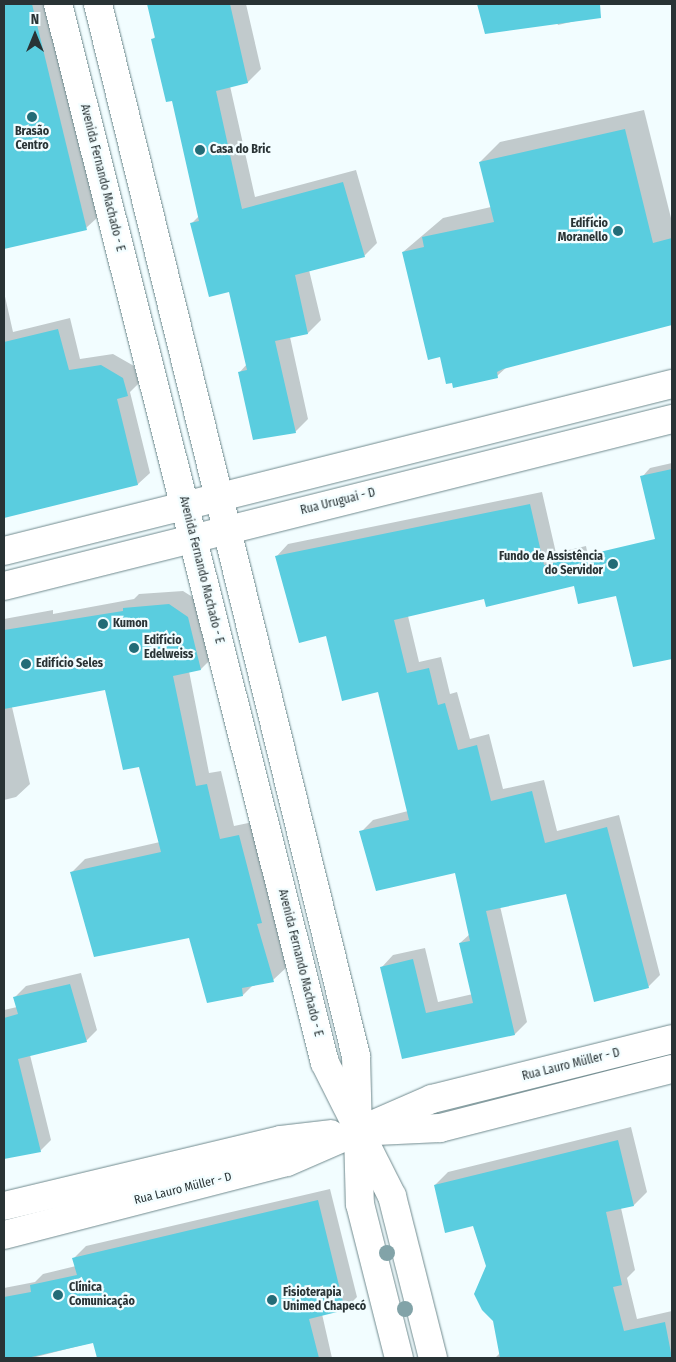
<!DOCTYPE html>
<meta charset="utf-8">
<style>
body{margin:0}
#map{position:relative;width:676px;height:1362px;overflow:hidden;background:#f2fdff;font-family:"Fira Sans Condensed",sans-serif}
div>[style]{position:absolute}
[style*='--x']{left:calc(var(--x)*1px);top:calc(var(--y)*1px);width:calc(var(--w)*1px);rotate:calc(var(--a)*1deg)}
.shadow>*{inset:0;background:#0003}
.building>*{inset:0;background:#5acddf}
.roads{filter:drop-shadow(0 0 1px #708a8e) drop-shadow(0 0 1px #708a8e)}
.secondary>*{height:28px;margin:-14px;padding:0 14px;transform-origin:14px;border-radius:14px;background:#fff}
.primary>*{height:28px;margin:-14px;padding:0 14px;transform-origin:14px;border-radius:14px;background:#fff}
.trees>*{width:16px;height:16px;margin:-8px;border-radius:50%;background:#82a3a8}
.dots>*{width:14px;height:14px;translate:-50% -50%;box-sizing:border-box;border:2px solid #f2fdff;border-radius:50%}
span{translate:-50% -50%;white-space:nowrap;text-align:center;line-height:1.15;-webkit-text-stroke:4.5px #f2fdff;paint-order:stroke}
.poi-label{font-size:12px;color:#293335;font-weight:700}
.left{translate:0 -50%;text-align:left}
.right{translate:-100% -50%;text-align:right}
.street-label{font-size:12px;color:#293335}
.frame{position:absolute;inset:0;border:5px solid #293335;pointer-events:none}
.north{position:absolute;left:10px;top:10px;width:50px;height:50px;-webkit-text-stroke:4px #f2fdff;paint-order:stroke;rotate:0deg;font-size:14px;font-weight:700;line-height:20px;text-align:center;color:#293335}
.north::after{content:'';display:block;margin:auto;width:18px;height:22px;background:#293335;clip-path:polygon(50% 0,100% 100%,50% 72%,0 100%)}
</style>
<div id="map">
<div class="shadow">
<div style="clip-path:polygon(4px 4px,46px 4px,98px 217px,86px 228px,4px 248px)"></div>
<div style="clip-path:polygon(149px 4px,246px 4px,261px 69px,248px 82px,230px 86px,255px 197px,356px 170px,377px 243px,364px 256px,309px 270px,321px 320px,308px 333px,290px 337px,308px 419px,295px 432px,239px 373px,247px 364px,230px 290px,192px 223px,199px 216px,173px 100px,153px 39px,156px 36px)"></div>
<div style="clip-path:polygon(479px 4px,601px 4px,588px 18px,558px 25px,557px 23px,486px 33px)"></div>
<div style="clip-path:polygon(644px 110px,672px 222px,672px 322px,508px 366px,497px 376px,441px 356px,403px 252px,443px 218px,491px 207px,480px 162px,500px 142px)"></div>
<div style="clip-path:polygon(4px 292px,13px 332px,70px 318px,80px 359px,113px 354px,134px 366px,139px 383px,130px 392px,150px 473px,138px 484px,4px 517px)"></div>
<div style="clip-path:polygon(672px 463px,672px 525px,654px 529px,642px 477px,650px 468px)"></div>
<div style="clip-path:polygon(542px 492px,556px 553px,586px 546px,591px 571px,408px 616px,419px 662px,441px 657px,450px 694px,457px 692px,470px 739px,489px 734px,503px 789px,544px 780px,557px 831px,619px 815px,660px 975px,648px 987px,567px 893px,500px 906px,527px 1022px,515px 1034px,403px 1058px,381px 968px,393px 955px,425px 948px,438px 1002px,473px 994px,460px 943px,470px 934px,456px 872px,361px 832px,373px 820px,408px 811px,379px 691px,327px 635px,276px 557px,288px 544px)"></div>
<div style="clip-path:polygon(672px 561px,672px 657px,634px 666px,624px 571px)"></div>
<div style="clip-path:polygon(183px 591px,202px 603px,215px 655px,201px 669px,189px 671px,209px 773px,221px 771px,234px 826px,253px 822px,287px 967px,273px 980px,253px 985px,243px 995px,189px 936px,71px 873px,85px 859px,160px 842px,140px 766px,106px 688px,12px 707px,30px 784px,16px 797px,4px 800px,4px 619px,53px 610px,53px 614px,134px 599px,139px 594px)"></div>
<div style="clip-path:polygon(81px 973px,97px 1030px,86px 1041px,30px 1055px,51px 1140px,40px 1151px,4px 1158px,4px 1010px,17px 1007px,15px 997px,26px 986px)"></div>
<div style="clip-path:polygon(631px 1127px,647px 1192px,634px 1205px,621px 1208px,635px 1270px,627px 1278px,637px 1319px,672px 1311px,672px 1358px,495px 1358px,500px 1353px,487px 1266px,474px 1225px,435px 1185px,448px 1172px)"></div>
<div style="clip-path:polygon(330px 1189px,357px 1297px,345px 1309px,322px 1314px,332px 1358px,98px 1358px,94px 1342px,32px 1358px,4px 1358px,4px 1288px,35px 1282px,43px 1274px,76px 1266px,74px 1258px,86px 1246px)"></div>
</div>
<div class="building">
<div style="clip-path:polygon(4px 4px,32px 4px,87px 230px,4px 249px)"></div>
<div style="clip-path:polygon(147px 4px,230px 4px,248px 83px,216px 91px,242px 209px,343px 182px,365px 257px,295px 275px,308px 334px,275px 341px,296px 433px,253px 440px,238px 372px,247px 370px,229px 292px,209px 297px,190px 223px,199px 221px,172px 101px,166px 102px,151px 39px,155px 38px)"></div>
<div style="clip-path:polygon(477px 4px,600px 4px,601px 18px,485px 34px)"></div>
<div style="clip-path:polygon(625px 129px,653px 243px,672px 238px,672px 325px,503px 369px,497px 372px,498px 378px,453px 388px,452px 383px,446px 384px,440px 357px,428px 360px,402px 252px,424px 247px,422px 237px,494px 222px,479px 162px)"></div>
<div style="clip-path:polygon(58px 329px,69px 370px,101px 365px,123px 378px,128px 396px,117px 399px,138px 485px,4px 518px,4px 342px)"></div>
<div style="clip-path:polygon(672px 469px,672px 659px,633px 667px,616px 596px,578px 604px,574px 586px,486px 607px,484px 599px,394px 620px,407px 673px,429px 668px,438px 705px,445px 703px,458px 750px,477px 745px,491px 801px,532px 791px,545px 843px,607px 827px,649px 988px,594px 1002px,566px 894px,486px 911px,515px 1035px,402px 1059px,380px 967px,413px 959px,426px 1013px,473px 1003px,459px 943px,470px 941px,455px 873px,376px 891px,359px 831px,409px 820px,378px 692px,342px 701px,326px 636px,299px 643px,275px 556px,530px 504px,544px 565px,655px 539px,640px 476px)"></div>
<div style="clip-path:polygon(169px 604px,188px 617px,201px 670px,173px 676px,196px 786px,207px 784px,220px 839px,239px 835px,262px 923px,257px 924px,274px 982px,242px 988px,243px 996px,207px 1003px,189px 938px,94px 957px,70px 872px,161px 852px,139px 767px,123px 770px,105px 690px,4px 709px,4px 630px,123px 611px,123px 608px)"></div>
<div style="clip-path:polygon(70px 984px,87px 1042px,18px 1059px,41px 1152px,4px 1159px,4px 1018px,18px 1014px,13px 997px)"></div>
<div style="clip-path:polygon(618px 1140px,634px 1206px,606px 1212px,622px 1285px,613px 1287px,624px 1331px,665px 1322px,672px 1358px,500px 1358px,493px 1321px,482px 1310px,474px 1294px,486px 1266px,473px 1226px,445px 1233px,434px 1185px)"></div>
<div style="clip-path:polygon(318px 1200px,345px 1310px,309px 1319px,319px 1358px,97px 1358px,93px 1343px,27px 1358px,4px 1358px,4px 1297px,31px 1292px,30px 1285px,77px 1275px,72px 1258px)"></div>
</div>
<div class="roads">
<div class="secondary">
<div style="--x:58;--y:4;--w:1092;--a:75.85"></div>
<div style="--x:325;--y:1063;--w:149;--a:63.3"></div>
<div style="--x:392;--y:1196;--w:167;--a:75.8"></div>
<div style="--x:98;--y:4;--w:1083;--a:76.22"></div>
<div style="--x:356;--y:1056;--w:148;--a:88.5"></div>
<div style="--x:360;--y:1204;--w:159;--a:75.8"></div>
<div style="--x:376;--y:1131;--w:64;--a:-2.7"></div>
<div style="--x:440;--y:1128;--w:239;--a:-14.3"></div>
<div style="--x:4;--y:1206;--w:285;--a:-13.4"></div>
<div style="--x:281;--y:1140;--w:50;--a:-6.8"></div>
<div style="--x:4;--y:1235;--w:292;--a:-14.5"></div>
<div style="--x:287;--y:1162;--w:158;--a:-23.5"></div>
<div style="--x:432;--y:1099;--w:247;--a:-14"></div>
</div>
<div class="primary">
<div style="--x:4;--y:551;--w:689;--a:-14.04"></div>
<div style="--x:4;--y:586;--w:689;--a:-14.04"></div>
</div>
</div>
<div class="trees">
<div style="left:387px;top:1253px"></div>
<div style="left:405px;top:1309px"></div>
</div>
<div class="dots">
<div style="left:32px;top:117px;background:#236c77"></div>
<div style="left:200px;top:150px;background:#236c77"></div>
<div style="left:618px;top:231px;background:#236c77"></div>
<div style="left:613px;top:564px;background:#236c77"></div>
<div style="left:103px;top:624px;background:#236c77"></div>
<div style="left:134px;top:648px;background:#236c77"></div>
<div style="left:26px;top:664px;background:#236c77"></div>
<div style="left:58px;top:1295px;background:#236c77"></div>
<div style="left:272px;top:1300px;background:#236c77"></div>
</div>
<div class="poi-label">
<span style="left:32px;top:139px">Brasão<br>Centro</span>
<span class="left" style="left:210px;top:150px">Casa do Bric</span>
<span class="right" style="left:608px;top:231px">Edifício<br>Moranello</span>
<span class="right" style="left:603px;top:564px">Fundo de Assistência<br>do Servidor</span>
<span class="left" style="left:113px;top:624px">Kumon</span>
<span class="left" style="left:144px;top:648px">Edifício<br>Edelweiss</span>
<span class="left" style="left:36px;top:664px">Edifício Seles</span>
<span class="left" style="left:69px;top:1295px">Clínica<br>Comunicação</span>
<span class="left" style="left:283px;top:1300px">Fisioterapia<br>Unimed Chapecó</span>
</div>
<div class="street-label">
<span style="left:102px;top:178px;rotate:76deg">Avenida Fernando Machado - E</span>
<span style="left:338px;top:502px;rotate:-14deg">Rua Uruguai - D</span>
<span style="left:201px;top:570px;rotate:76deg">Avenida Fernando Machado - E</span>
<span style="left:300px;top:963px;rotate:76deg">Avenida Fernando Machado - E</span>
<span style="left:571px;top:1065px;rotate:-14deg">Rua Lauro Müller - D</span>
<span style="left:183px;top:1189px;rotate:-14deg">Rua Lauro Müller - D</span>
</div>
<div class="frame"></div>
<div class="north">N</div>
</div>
